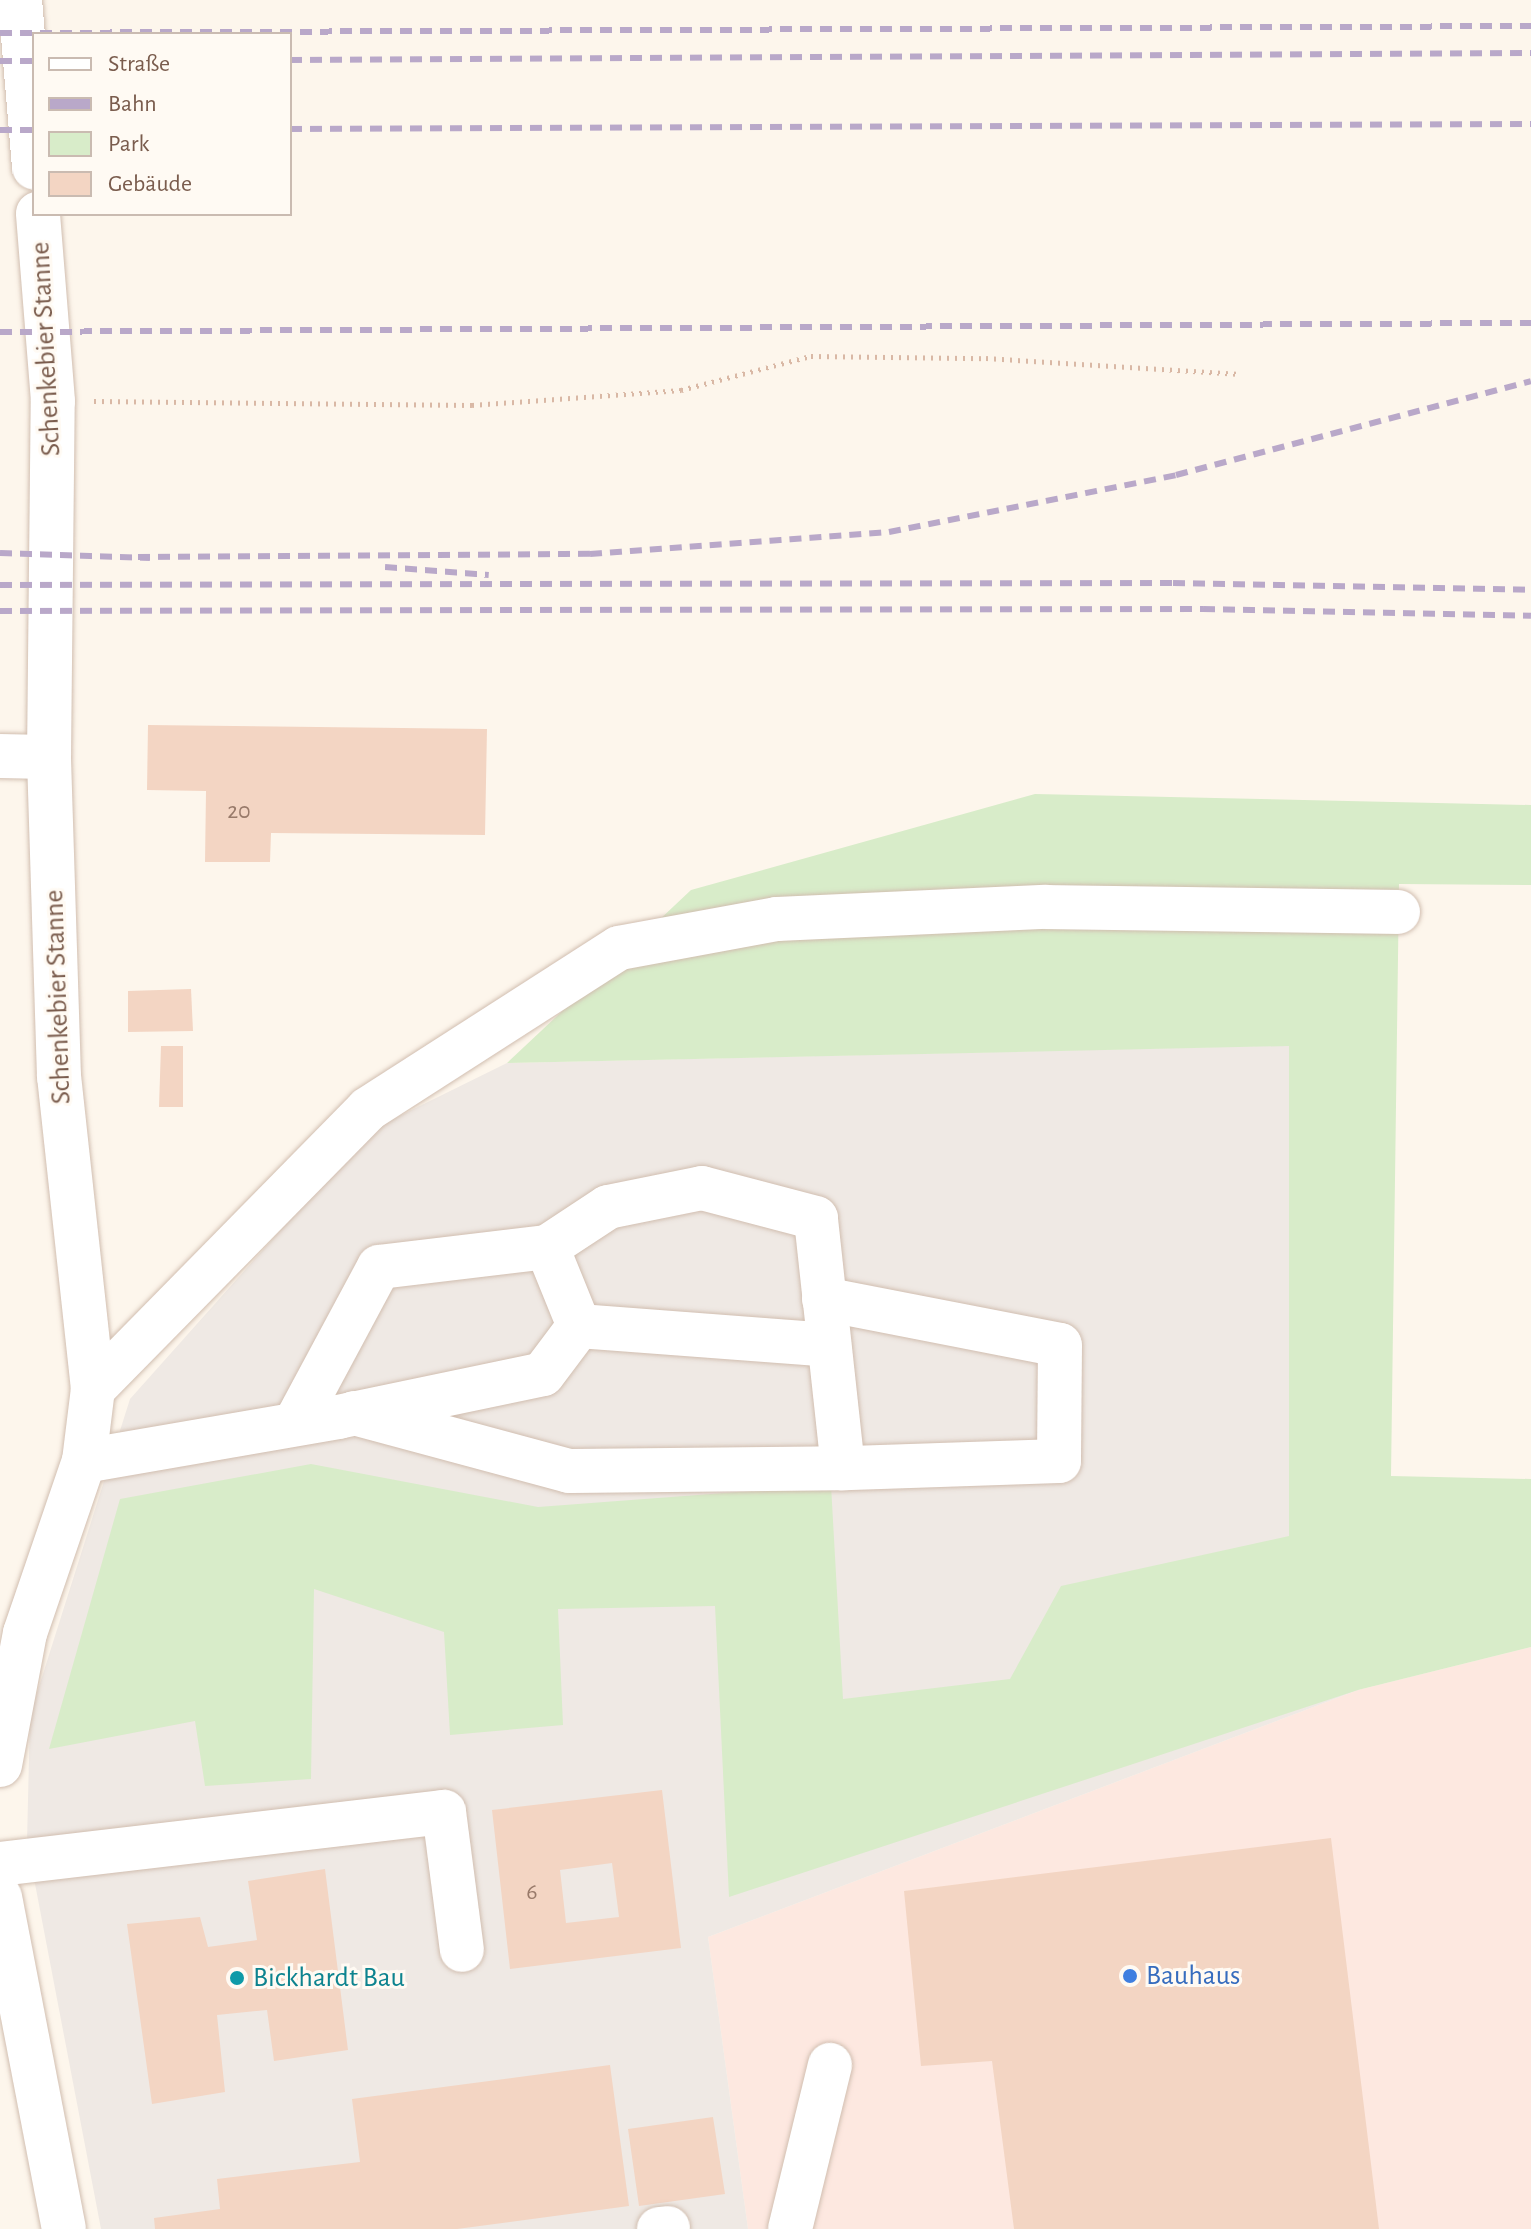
<!DOCTYPE html>
<meta charset="utf-8">
<style>
body{margin:0}
#map{position:relative;width:1531px;height:2229px;overflow:hidden;background:#fdf6ec;font-family:"Alegreya Sans",sans-serif}
div>[style]{position:absolute}
[style*='--x']{left:calc(var(--x)*1px);top:calc(var(--y)*1px);width:calc(var(--w)*1px);rotate:calc(var(--a)*1deg)}
.commercial>*{inset:0;background:#fde8e0}
.industrial>*{inset:0;background:#efe9e4}
.green>*{inset:0;background:#d8ecc9}
.building>*{inset:0;background:#f3d5c3}
.path>*{height:5px;margin-top:-2.5px;transform-origin:0;background:repeating-linear-gradient(90deg,#d9b8a5 0 2px,transparent 0 8px)}
.roads{filter:drop-shadow(0 0 2px #d1beb0) drop-shadow(0 0 2px #d1beb0)}
.minor>*{height:44px;margin:-22px;padding:0 22px;transform-origin:22px;border-radius:22px;background:#fff}
.rail>*{height:6px;margin-top:-3px;transform-origin:0;background:repeating-linear-gradient(90deg,#b9a8c9 0 12px,transparent 0 20px)}
.dots>*{width:22px;height:22px;translate:-50% -50%;box-sizing:border-box;border:4px solid #fffaf3;border-radius:50%}
span{translate:-50% -50%;white-space:nowrap;text-align:center;line-height:1.15;-webkit-text-stroke:6px #fffaf3;paint-order:stroke}
.number-label{font-size:24px;color:#987a6a}
.number-label span{-webkit-text-stroke-width:0}
.street-label{font-size:28px;color:#7a5c4d}
.shop-label{font-size:28px;color:#366cbe}
.left{translate:0 -50%;text-align:left}
.culture-label{font-size:28px;color:#0d838f}
.legend{position:absolute;left:32px;top:32px;width:260px;height:184px;box-sizing:border-box;background:#fffaf3;border:2px solid #cabbb1;margin:0;padding:10px 14px;list-style:none;font-size:24px;color:#7a5c4d}
.legend li{display:flex;align-items:center;gap:16px;height:40px}
.legend b{width:40px;border:2px solid #cabbb1}
</style>
<div id="map">
<div class="commercial">
<div style="clip-path:polygon(1531px 1647px,1531px 2229px,748px 2229px,708px 1937px,1358px 1690px)"></div>
</div>
<div class="industrial">
<div style="clip-path:polygon(1353px 1044px,1358px 1690px,708px 1937px,748px 2229px,101px 2229px,27px 1842px,30px 1715px,130px 1399px,369px 1131px,507px 1063px)"></div>
</div>
<div class="green">
<div style="clip-path:polygon(1035px 794px,1531px 805px,1531px 885px,1399px 884px,1391px 1476px,1531px 1479px,1531px 1647px,1358px 1690px,729px 1897px,715px 1606px,558px 1609px,563px 1725px,450px 1735px,444px 1632px,314px 1589px,311px 1779px,205px 1786px,195px 1721px,49px 1749px,120px 1499px,311px 1464px,538px 1507px,831px 1485px,843px 1699px,1010px 1679px,1061px 1586px,1289px 1536px,1289px 1046px,507px 1063px,691px 890px)"></div>
</div>
<div class="building">
<div style="clip-path:polygon(148px 725px,487px 729px,485px 835px,271px 833px,270px 862px,205px 862px,206px 791px,147px 790px)"></div>
<div style="clip-path:polygon(191px 989px,193px 1031px,128px 1032px,128px 991px)"></div>
<div style="clip-path:polygon(161px 1046px,183px 1046px,183px 1107px,159px 1107px)"></div>
<div style="clip-path:polygon(evenodd,662px 1790px,681px 1948px,510px 1969px,492px 1810px,662px 1790px,612px 1863px,619px 1917px,566px 1923px,560px 1870px,612px 1863px)"></div>
<div style="clip-path:polygon(1331px 1838px,1379px 2229px,1014px 2229px,992px 2061px,921px 2066px,904px 1891px)"></div>
<div style="clip-path:polygon(325px 1869px,348px 2050px,274px 2061px,267px 2010px,217px 2015px,225px 2092px,152px 2104px,127px 1924px,200px 1917px,208px 1947px,257px 1940px,248px 1881px)"></div>
<div style="clip-path:polygon(610px 2065px,629px 2206px,457px 2229px,155px 2229px,154px 2218px,220px 2209px,217px 2179px,360px 2162px,352px 2099px)"></div>
<div style="clip-path:polygon(713px 2117px,725px 2194px,639px 2206px,628px 2129px)"></div>
</div>
<div class="path">
<div style="--x:94;--y:401;--w:378;--a:0.6"></div>
<div style="--x:472;--y:405;--w:210;--a:-4.1"></div>
<div style="--x:681;--y:390;--w:134;--a:-14.7"></div>
<div style="--x:811;--y:356;--w:175;--a:0.7"></div>
<div style="--x:986;--y:358;--w:255;--a:3.6"></div>
</div>
<div class="roads">
<div class="minor">
<div style="--x:20;--y:0;--w:168;--a:85.2"></div>
<div style="--x:0;--y:756;--w:49;--a:1.2"></div>
<div style="--x:824;--y:1299;--w:240;--a:11"></div>
<div style="--x:1060;--y:1345;--w:116;--a:90.5"></div>
<div style="--x:1059;--y:1461;--w:216;--a:178.1"></div>
<div style="--x:579;--y:1326;--w:251;--a:4.3"></div>
<div style="--x:93;--y:1389;--w:392;--a:-45.5"></div>
<div style="--x:368;--y:1109;--w:298;--a:-32.7"></div>
<div style="--x:619;--y:948;--w:161;--a:-10.4"></div>
<div style="--x:777;--y:919;--w:269;--a:-2.6"></div>
<div style="--x:1046;--y:907;--w:352;--a:0.8"></div>
<div style="--x:354;--y:1413;--w:223;--a:15.1"></div>
<div style="--x:569;--y:1471;--w:274;--a:-0.6"></div>
<div style="--x:843;--y:1468;--w:251;--a:-96.2"></div>
<div style="--x:816;--y:1218;--w:118;--a:-165.3"></div>
<div style="--x:702;--y:1188;--w:96;--a:168.6"></div>
<div style="--x:608;--y:1207;--w:73;--a:146.7"></div>
<div style="--x:84;--y:1461;--w:258;--a:-9.8"></div>
<div style="--x:338;--y:1417;--w:209;--a:-11.8"></div>
<div style="--x:543;--y:1374;--w:60;--a:-53.1"></div>
<div style="--x:579;--y:1326;--w:85;--a:-112.1"></div>
<div style="--x:547;--y:1247;--w:169;--a:173.2"></div>
<div style="--x:379;--y:1267;--w:176;--a:118.2"></div>
<div style="--x:0;--y:1765;--w:134;--a:-79.3"></div>
<div style="--x:25;--y:1633;--w:182;--a:-71.1"></div>
<div style="--x:84;--y:1461;--w:73;--a:-82.9"></div>
<div style="--x:93;--y:1389;--w:314;--a:-96.2"></div>
<div style="--x:59;--y:1077;--w:320;--a:-91.8"></div>
<div style="--x:49;--y:757;--w:356;--a:-89.4"></div>
<div style="--x:53;--y:401;--w:188;--a:-94.6"></div>
<div style="--x:0;--y:1864;--w:447;--a:-6.7"></div>
<div style="--x:444;--y:1812;--w:139;--a:82.6"></div>
<div style="--x:0;--y:1897;--w:338;--a:79.1"></div>
<div style="--x:659;--y:2229;--w:9;--a:-6"></div>
<div style="--x:790;--y:2229;--w:169;--a:-76.3"></div>
</div>
</div>
<div class="rail">
<div style="--x:0;--y:33;--w:1531;--a:-0.26"></div>
<div style="--x:290;--y:60;--w:1241;--a:-0.32"></div>
<div style="--x:0;--y:61;--w:34;--a:0"></div>
<div style="--x:290;--y:129;--w:1241;--a:-0.23"></div>
<div style="--x:0;--y:130;--w:34;--a:0"></div>
<div style="--x:0;--y:332;--w:1531;--a:-0.34"></div>
<div style="--x:0;--y:553;--w:150;--a:1.9"></div>
<div style="--x:138;--y:557;--w:452;--a:-0.4"></div>
<div style="--x:590;--y:554;--w:300;--a:-4.2"></div>
<div style="--x:889;--y:532;--w:293;--a:-11.2"></div>
<div style="--x:1176;--y:475;--w:367;--a:-14.8"></div>
<div style="--x:385;--y:567;--w:104;--a:4.4"></div>
<div style="--x:0;--y:585;--w:1173;--a:-0.1"></div>
<div style="--x:1173;--y:583;--w:358;--a:1.1"></div>
<div style="--x:0;--y:611;--w:1203;--a:-0.1"></div>
<div style="--x:1203;--y:609;--w:328;--a:1.2"></div>
</div>
<div class="dots">
<div style="left:1130px;top:1976px;background:#3f7fe0"></div>
<div style="left:237px;top:1978px;background:#0f9aa8"></div>
</div>
<div class="number-label">
<span style="left:239px;top:812px">20</span>
<span style="left:532px;top:1893px">6</span>
</div>
<div class="street-label">
<span style="left:46px;top:349px;rotate:-93deg">Schenkebier Stanne</span>
<span style="left:58px;top:997px;rotate:-92deg">Schenkebier Stanne</span>
</div>
<div class="shop-label">
<span class="left" style="left:1146px;top:1976px">Bauhaus</span>
</div>
<div class="culture-label">
<span class="left" style="left:253px;top:1978px">Bickhardt Bau</span>
</div>
<ul class="legend">
<li><b style="height:10px;background:#fff"></b>Straße</li>
<li><b style="height:10px;background:#b9a8c9"></b>Bahn</li>
<li><b style="height:22px;background:#d8ecc9"></b>Park</li>
<li><b style="height:22px;background:#f3d5c3"></b>Gebäude</li>
</ul>
</div>
